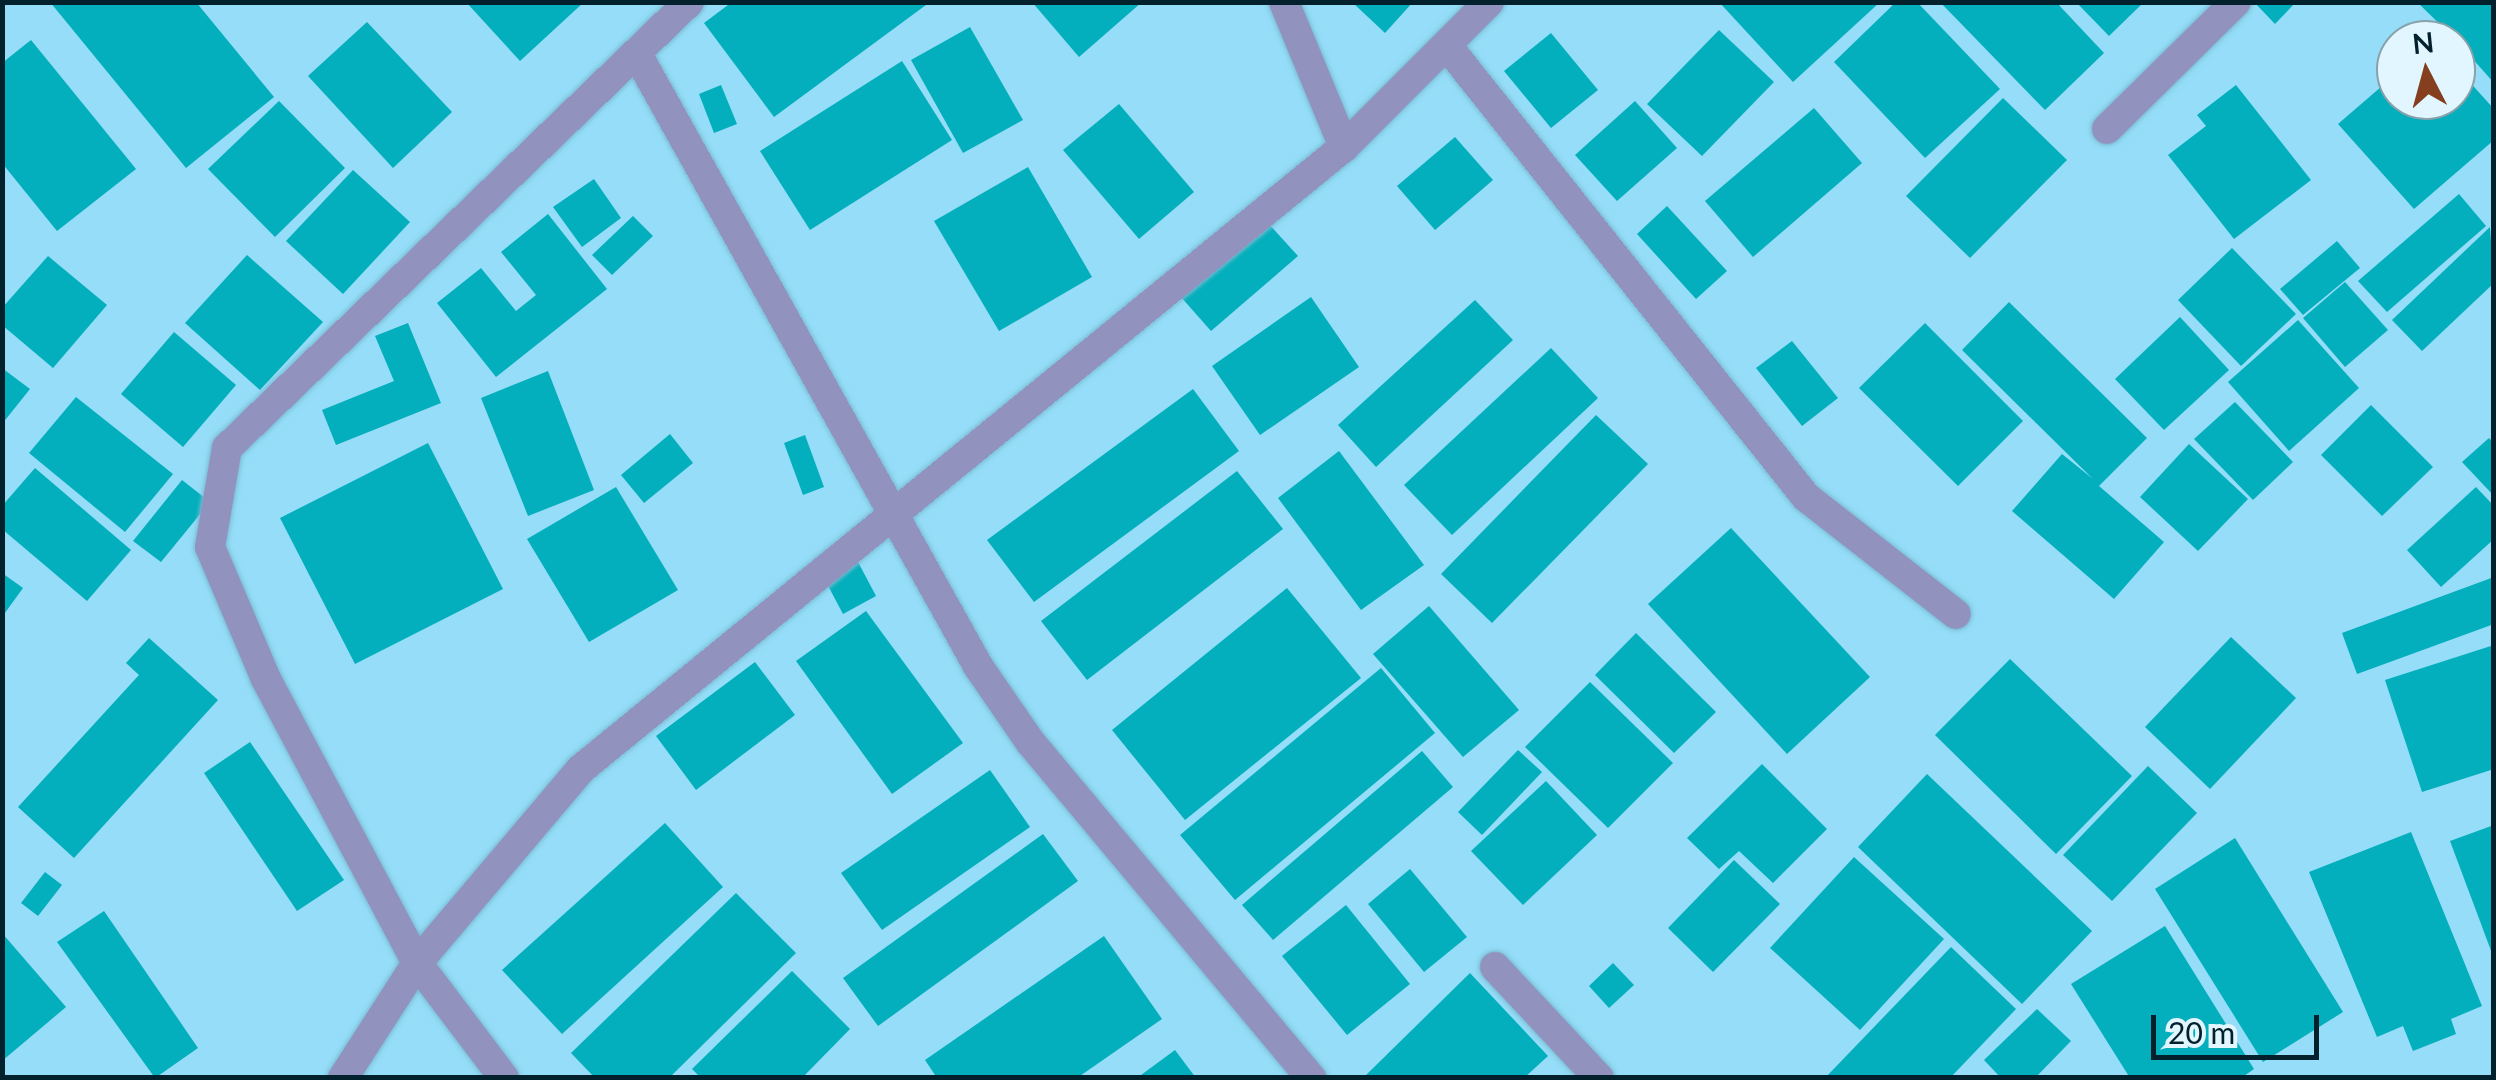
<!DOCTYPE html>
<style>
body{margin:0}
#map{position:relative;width:2496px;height:1080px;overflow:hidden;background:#95ddf8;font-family:Lato,sans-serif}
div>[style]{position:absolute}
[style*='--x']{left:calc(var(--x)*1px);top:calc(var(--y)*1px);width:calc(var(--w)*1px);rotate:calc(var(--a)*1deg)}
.building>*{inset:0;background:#03afbc}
.roads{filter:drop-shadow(0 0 2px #7bbbd3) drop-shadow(0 0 2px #7bbbd3)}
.street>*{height:30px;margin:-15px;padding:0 15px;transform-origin:15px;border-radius:15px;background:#9192be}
span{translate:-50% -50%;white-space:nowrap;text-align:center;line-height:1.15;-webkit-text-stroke:8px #e1f6fe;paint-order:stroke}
.frame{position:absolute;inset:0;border:5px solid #03212c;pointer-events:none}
.north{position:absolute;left:2376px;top:20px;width:100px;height:100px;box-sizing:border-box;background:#e1f6fe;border:2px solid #88a1aa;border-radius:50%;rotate:354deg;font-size:28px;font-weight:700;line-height:40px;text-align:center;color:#03212c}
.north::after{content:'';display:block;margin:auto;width:35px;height:45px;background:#863f1e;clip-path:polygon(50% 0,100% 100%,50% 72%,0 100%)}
.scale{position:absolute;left:2151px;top:1015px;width:168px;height:45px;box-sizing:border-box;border:5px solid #03212c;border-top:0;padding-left:12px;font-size:30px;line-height:35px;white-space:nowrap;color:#03212c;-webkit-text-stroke:8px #e1f6fe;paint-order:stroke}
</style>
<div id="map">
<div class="building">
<div style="clip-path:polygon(50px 2px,196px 2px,274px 97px,186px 168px)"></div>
<div style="clip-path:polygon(466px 2px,584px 2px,520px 61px)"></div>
<div style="clip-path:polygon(732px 2px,930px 2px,774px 117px,704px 23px)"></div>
<div style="clip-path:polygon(1032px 2px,1142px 2px,1079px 57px)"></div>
<div style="clip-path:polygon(1352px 2px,1413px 2px,1385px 33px)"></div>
<div style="clip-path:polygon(1719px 2px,1880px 2px,1793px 82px)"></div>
<div style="clip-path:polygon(1896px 2px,1917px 2px,2000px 89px,1925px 158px,1834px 62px)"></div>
<div style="clip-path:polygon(1940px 2px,2056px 2px,2104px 53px,2045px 110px)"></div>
<div style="clip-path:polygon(2076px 2px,2144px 2px,2109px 36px)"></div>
<div style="clip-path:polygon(2254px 2px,2296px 2px,2275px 24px)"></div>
<div style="clip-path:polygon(2417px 2px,2494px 2px,2494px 83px,2456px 40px)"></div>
<div style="clip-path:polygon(367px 22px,452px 112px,393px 168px,308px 76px)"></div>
<div style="clip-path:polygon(970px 27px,1023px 120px,963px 153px,911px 60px)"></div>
<div style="clip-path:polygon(1719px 30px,1774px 82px,1702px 156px,1647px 104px)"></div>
<div style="clip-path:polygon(1551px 33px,1598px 90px,1551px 128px,1504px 71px)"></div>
<div style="clip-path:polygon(31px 40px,136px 169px,57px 231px,2px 163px,2px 63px)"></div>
<div style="clip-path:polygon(902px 61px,952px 140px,810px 230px,760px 151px)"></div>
<div style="clip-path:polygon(2456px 67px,2494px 109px,2494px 140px,2414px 209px,2338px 124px,2396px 74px,2396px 100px,2456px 100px)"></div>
<div style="clip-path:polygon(721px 85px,737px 124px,714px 133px,699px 94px)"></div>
<div style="clip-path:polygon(2236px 85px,2311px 180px,2234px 239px,2168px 155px,2206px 126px,2197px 115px)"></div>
<div style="clip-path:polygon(2003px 98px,2067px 160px,1970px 258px,1906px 196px)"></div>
<div style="clip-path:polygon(279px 101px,345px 168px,275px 237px,208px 169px)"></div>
<div style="clip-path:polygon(1635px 101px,1677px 148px,1617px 201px,1575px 155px)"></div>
<div style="clip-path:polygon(1119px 104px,1194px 192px,1139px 239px,1063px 150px)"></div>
<div style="clip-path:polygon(1814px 108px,1862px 163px,1753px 257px,1705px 201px)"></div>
<div style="clip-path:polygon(1455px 137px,1493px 180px,1435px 230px,1397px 186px)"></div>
<div style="clip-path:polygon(1028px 167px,1092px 277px,999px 331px,934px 221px)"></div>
<div style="clip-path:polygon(353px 170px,410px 222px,343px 294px,286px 241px)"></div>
<div style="clip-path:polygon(594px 179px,621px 218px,582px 247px,553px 207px)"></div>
<div style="clip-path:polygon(2459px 194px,2486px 226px,2387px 312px,2358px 281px)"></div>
<div style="clip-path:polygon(1667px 206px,1727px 271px,1696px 299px,1637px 234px)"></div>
<div style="clip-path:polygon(548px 214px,607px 289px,496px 377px,437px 303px,481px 268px,516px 311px,536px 295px,501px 252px)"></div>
<div style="clip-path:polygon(633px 216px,653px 236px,612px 275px,592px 255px)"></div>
<div style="clip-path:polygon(1268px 223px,1298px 256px,1211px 331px,1181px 297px)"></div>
<div style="clip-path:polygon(2490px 227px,2494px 283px,2422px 351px,2392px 320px)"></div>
<div style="clip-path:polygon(2337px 241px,2360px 268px,2303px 315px,2280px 289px)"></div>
<div style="clip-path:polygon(2232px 248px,2296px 314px,2241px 366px,2178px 300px)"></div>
<div style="clip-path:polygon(247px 255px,323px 322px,260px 390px,185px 323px)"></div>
<div style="clip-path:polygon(48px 256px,107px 305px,53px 368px,2px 325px,2px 308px)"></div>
<div style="clip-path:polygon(2345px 282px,2388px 330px,2345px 367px,2303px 318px)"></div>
<div style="clip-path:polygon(1311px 297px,1359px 367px,1260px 435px,1212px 366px)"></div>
<div style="clip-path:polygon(1475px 300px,1513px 340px,1376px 467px,1338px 425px)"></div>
<div style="clip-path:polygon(2009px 302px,2147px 438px,2099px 486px,2164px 542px,2114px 599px,2012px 511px,2062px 454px,2093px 479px,1962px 350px)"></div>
<div style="clip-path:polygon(2180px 317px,2229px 370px,2164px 430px,2115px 379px)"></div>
<div style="clip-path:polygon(2298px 320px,2359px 388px,2289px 451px,2228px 382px)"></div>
<div style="clip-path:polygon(408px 323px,441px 403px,336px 445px,322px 410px,394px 381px,375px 336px)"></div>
<div style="clip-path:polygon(1925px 323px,2023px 421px,1958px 486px,1859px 388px)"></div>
<div style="clip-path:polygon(174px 332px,236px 385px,183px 447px,121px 394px)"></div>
<div style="clip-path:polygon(1792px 341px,1838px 398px,1802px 426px,1756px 368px)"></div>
<div style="clip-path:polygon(1551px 348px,1598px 398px,1452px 535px,1404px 485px)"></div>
<div style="clip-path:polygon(2px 368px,30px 389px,2px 424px)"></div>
<div style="clip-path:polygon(548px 371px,594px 490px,528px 516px,481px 398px)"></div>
<div style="clip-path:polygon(1193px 389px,1239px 451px,1034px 602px,987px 540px)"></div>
<div style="clip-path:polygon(76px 397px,173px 474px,125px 532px,29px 453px)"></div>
<div style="clip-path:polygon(2235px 402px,2293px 462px,2253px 500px,2194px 439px)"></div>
<div style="clip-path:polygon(2371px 405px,2433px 467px,2382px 516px,2321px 455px)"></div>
<div style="clip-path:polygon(1596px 415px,1648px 464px,1492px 623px,1441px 574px)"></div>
<div style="clip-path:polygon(670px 434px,693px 463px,644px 503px,621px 475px)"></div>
<div style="clip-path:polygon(805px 435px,824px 487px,803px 495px,784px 443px)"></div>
<div style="clip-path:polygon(2489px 438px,2494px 443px,2494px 496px,2462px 462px)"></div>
<div style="clip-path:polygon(428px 443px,503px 589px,355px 664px,280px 518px)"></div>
<div style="clip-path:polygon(2189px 444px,2248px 499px,2198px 551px,2140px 497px)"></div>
<div style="clip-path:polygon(1339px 451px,1424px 565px,1361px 610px,1278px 498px)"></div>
<div style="clip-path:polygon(35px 468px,131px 550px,87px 601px,2px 529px,2px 506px)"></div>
<div style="clip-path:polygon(1237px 471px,1283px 529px,1087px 680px,1041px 621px)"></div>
<div style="clip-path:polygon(182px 480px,210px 502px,161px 562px,133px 541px)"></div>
<div style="clip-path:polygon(616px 487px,678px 590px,589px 642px,527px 539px)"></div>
<div style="clip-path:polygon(2476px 487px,2494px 506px,2494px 539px,2441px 587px,2407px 550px)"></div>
<div style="clip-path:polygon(1731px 528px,1870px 677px,1787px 754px,1648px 604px)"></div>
<div style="clip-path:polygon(858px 562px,876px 596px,843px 614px,825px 580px)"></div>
<div style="clip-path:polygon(2px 573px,23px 588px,2px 617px)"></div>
<div style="clip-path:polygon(2494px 577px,2494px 624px,2357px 674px,2342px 633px)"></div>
<div style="clip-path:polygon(1287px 588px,1361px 678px,1185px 820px,1112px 730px)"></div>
<div style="clip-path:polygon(1429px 606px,1519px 710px,1463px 757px,1373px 654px)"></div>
<div style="clip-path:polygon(866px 611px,963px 743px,892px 794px,796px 661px)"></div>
<div style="clip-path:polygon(1636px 633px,1716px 712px,1674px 753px,1595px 675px)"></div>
<div style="clip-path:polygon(2231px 637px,2296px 698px,2210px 789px,2145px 727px)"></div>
<div style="clip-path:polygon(149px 638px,218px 700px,74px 858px,18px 807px,139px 675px,126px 663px)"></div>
<div style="clip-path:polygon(2494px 645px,2494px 769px,2422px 792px,2385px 680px)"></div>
<div style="clip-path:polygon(2010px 659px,2132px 776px,2056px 854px,1935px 735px)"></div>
<div style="clip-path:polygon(755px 662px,795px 715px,696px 790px,656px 736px)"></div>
<div style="clip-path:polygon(1381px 668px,1435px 733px,1235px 900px,1180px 835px)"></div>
<div style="clip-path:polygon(1590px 682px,1673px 763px,1608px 828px,1525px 747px)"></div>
<div style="clip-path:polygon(250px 742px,344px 880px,297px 911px,204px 773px)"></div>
<div style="clip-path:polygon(1518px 750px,1542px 772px,1482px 835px,1458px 812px)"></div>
<div style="clip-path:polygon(1422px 751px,1453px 787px,1273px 940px,1242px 905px)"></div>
<div style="clip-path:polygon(1762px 764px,1827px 829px,1773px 883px,1739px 851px,1719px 869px,1687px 838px)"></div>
<div style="clip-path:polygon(2148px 766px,2197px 813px,2112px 901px,2063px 855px)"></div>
<div style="clip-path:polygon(990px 770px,1030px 827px,882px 930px,841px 873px)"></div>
<div style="clip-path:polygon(1927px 774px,2092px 931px,2022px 1004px,1858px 847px)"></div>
<div style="clip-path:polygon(1546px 781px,1597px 835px,1523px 905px,1471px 851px)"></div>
<div style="clip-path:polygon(665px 823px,723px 887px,562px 1034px,502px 970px)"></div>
<div style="clip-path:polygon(2494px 825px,2494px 956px,2493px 956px,2450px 841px)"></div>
<div style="clip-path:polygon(2411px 832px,2482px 1006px,2451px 1019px,2456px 1034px,2413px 1051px,2403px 1026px,2377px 1037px,2309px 872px)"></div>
<div style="clip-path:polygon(1043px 834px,1078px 881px,878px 1026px,843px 978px)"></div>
<div style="clip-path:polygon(2235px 838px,2343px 1012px,2263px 1062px,2155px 889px)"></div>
<div style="clip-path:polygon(1854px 857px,1944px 939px,1860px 1030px,1770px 948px)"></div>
<div style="clip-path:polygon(1734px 860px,1780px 904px,1713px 972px,1668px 928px)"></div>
<div style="clip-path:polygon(1410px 869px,1467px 937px,1424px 972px,1368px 904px)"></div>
<div style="clip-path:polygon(45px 872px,62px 885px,38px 916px,21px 903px)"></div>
<div style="clip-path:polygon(736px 893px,796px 953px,669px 1078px,595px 1078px,571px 1053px)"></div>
<div style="clip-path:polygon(1346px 905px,1410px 984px,1347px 1035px,1282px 956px)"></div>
<div style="clip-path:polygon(104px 911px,198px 1048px,155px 1078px,57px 942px)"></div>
<div style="clip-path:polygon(2165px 926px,2254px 1069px,2241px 1078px,2130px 1078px,2071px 984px)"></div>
<div style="clip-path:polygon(2px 933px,66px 1007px,2px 1061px)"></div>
<div style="clip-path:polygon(1104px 936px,1162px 1019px,1077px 1078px,937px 1078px,925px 1060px)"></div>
<div style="clip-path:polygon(1951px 947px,2016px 1009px,1950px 1078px,1825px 1078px)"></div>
<div style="clip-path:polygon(1613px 963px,1634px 985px,1609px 1008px,1589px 986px)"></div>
<div style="clip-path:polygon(792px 971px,850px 1029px,802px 1078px,701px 1078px,692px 1069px)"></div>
<div style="clip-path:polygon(1470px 973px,1548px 1056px,1524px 1078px,1363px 1078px)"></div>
<div style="clip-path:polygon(2037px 1009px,2071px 1041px,2035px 1078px,2001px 1078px,1984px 1060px)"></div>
<div style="clip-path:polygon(1175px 1050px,1196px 1078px,1137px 1078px)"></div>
</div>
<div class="roads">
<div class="street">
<div style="--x:1284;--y:2;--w:157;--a:67.5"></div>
<div style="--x:1448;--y:47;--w:575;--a:51.5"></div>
<div style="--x:1806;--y:497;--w:190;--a:38"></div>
<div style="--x:637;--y:54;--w:701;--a:60.87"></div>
<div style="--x:978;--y:666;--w:93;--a:55.5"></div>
<div style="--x:1031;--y:743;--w:437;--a:50.1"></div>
<div style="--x:2107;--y:129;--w:181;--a:-44.6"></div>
<div style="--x:1495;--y:967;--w:152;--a:46.9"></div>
<div style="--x:343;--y:1078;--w:137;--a:-57.2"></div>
<div style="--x:417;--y:963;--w:254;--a:-49.8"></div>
<div style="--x:581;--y:769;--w:984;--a:-39.19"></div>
<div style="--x:1344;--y:147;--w:205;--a:-45"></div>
<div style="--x:504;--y:1078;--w:144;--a:-127.1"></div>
<div style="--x:417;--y:963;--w:322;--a:-118"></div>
<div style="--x:266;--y:679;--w:143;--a:-113"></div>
<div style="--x:210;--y:547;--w:100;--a:-80.3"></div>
<div style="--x:227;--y:448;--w:642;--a:-43.99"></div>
</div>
</div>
<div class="frame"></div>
<div class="north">N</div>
<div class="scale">20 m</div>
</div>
